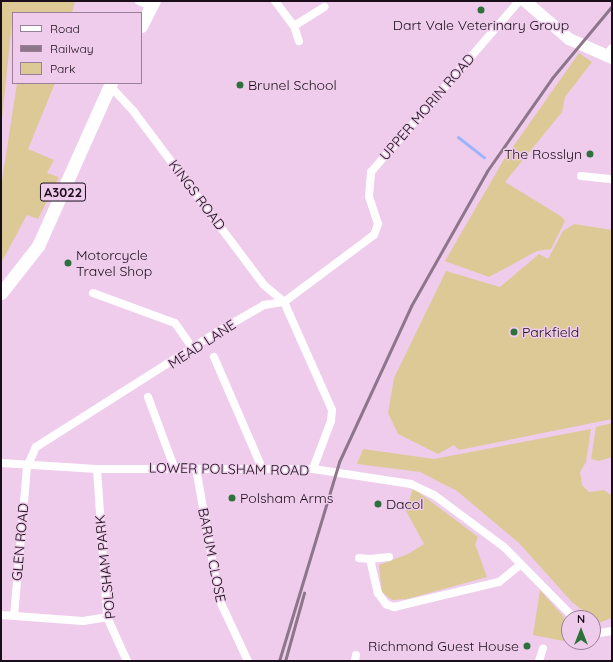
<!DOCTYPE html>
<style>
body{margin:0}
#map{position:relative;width:613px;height:662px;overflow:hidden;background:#efccec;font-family:Quicksand,sans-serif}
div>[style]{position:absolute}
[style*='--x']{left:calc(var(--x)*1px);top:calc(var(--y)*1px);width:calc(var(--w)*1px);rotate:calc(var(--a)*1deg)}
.green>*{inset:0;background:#ddc995}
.stream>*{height:3px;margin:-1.5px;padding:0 1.5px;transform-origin:1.5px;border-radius:1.5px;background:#9bb4fb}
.minor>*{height:8px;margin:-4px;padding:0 4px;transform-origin:4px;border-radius:4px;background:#fff}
.secondary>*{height:12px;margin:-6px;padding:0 6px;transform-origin:6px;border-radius:6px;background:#fff}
.primary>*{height:13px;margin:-6.5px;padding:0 6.5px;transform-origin:6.5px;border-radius:6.5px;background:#fff}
.rail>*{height:3px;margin:-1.5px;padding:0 1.5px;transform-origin:1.5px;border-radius:1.5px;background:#8d758c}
.dots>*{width:11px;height:11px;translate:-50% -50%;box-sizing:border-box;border:2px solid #efccec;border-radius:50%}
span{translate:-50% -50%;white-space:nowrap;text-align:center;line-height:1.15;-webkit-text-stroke:3px #efccec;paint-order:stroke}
.shield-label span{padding:1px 3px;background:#efccec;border:1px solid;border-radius:3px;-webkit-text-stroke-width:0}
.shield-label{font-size:13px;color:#190e19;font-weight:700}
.poi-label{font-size:14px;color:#190e19}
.left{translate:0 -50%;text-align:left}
.right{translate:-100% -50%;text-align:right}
.street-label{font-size:14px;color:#190e19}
.frame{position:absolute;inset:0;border:2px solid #190e19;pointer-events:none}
.legend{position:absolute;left:12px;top:12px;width:130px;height:72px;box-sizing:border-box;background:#efccec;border:1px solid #998098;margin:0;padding:5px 7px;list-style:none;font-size:12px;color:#190e19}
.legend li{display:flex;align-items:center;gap:8px;height:20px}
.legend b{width:20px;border:1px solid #998098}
.north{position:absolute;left:561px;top:610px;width:40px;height:40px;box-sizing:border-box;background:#efccec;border:1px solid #998098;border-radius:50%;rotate:0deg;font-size:11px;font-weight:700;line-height:16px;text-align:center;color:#190e19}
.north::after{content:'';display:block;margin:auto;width:14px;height:18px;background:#2d723d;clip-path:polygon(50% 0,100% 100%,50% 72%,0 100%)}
</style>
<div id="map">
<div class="green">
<div style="clip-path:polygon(1px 1px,75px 1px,72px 13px,13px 13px,1px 129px)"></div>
<div style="clip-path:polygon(579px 53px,592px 62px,565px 97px,562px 112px,505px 182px,562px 217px,565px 221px,551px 249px,537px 251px,489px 277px,445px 261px,503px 161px)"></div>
<div style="clip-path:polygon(17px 83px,55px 83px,28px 149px,54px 160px,47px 173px,59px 177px,38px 219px,27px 215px,1px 263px,1px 187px)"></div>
<div style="clip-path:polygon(574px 224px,612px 230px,612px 419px,459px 450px,454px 445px,438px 454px,398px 434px,388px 413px,394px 378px,446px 271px,500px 287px,539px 254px,548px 259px,563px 231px)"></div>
<div style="clip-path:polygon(612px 423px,612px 457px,599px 461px,591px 459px,596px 427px)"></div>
<div style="clip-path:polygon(591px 429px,586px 462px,580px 472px,582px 485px,589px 492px,604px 490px,612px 496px,612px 618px,598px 623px,571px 601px,519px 543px,457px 491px,420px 472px,357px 464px,363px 449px,434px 459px)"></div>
<div style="clip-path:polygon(413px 488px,478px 537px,475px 544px,487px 577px,407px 599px,392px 600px,382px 592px,379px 565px,408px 554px,424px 544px,406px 511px)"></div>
<div style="clip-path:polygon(540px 590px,564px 617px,569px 642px,533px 635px)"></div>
</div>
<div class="stream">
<div style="--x:458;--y:137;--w:33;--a:38"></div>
</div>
<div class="minor">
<div style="--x:139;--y:1;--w:13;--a:23"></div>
<div style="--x:275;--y:1;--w:31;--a:53"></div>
<div style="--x:294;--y:26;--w:16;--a:72"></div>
<div style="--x:294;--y:26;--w:36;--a:-32"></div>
<div style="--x:605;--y:57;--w:11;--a:-52"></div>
<div style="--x:110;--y:86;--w:35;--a:47"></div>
<div style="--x:134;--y:112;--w:216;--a:53.1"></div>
<div style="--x:264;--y:285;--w:26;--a:40"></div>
<div style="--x:284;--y:302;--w:118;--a:66"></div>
<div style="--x:332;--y:410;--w:11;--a:95"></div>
<div style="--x:331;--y:421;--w:51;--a:110.6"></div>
<div style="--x:581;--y:176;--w:31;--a:6"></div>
<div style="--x:93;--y:293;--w:87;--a:20.1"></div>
<div style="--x:175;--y:323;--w:29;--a:55"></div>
<div style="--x:214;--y:357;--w:121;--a:66.6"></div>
<div style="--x:148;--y:397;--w:75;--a:69.6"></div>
<div style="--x:1;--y:463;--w:96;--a:3.6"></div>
<div style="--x:97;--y:469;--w:216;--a:0"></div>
<div style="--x:313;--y:469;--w:99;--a:8.7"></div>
<div style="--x:411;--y:484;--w:25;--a:26"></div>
<div style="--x:434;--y:495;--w:87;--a:36.6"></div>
<div style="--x:504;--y:547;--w:100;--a:45.4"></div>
<div style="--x:196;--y:468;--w:133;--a:80"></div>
<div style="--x:219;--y:599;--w:68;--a:64.9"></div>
<div style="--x:97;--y:469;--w:148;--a:86.1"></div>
<div style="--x:107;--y:617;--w:48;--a:65.6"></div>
<div style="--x:389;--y:557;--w:19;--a:174"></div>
<div style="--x:370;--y:559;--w:35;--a:77"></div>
<div style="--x:378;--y:593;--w:14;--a:54"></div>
<div style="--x:386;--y:604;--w:9;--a:21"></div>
<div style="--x:394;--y:607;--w:108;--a:-13.4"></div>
<div style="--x:499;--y:582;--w:27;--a:-39"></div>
<div style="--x:359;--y:558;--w:11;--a:5"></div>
<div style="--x:1;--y:615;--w:82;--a:4.2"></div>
<div style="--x:83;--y:621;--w:24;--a:-9"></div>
<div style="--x:14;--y:616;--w:150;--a:-85"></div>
<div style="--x:27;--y:467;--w:22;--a:-66"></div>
<div style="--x:36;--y:447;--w:217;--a:-32.4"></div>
<div style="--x:219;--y:331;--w:52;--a:-30"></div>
<div style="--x:264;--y:305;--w:20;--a:-9"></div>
<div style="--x:284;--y:302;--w:112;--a:-36.7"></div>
<div style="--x:374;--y:235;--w:12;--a:-70"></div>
<div style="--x:378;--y:224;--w:29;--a:-108"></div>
<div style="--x:369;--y:196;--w:24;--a:-85"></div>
<div style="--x:371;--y:172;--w:226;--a:-49.1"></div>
<div style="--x:593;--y:634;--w:19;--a:-9"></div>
<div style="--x:355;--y:661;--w:6;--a:-81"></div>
<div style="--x:539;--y:661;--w:13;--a:-72"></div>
</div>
<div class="secondary">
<div style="--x:525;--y:1;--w:58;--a:40.8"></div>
<div style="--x:569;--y:39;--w:47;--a:23.8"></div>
</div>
<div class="primary">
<div style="--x:141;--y:26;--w:28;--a:-63"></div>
<div style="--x:1;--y:293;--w:60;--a:-51.8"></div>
<div style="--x:38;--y:246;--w:179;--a:-65.9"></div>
</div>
<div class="rail">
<div style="--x:279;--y:661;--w:208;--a:-73.2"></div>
<div style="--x:339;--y:462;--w:172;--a:-65.2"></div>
<div style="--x:411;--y:306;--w:155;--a:-60.6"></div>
<div style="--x:487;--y:171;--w:113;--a:-55"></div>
<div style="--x:552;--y:78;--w:94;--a:-50.2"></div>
<div style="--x:285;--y:661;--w:71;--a:-74.4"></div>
</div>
<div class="dots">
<div style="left:481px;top:10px;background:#2d723d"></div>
<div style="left:240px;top:85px;background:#2d723d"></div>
<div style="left:590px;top:154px;background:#2d723d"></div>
<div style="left:68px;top:263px;background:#2d723d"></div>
<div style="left:514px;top:332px;background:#2d723d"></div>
<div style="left:232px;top:498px;background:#2d723d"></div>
<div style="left:378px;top:504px;background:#2d723d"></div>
<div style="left:527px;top:646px;background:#2d723d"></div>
</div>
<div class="shield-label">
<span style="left:63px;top:192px">A3022</span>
</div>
<div class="poi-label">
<span style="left:481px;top:25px">Dart Vale Veterinary Group</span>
<span class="left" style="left:248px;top:85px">Brunel School</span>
<span class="right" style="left:582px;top:154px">The Rosslyn</span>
<span class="left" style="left:76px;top:263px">Motorcycle<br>Travel Shop</span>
<span class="left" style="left:522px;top:332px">Parkfield</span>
<span class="left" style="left:240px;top:498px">Polsham Arms</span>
<span class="left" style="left:386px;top:504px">Dacol</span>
<span class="right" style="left:519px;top:646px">Richmond Guest House</span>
</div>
<div class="street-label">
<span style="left:427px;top:107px;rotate:-49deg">UPPER MORIN ROAD</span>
<span style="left:197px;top:195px;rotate:53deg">KINGS ROAD</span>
<span style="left:202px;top:344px;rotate:-33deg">MEAD LANE</span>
<span style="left:229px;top:469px;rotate:1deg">LOWER POLSHAM ROAD</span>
<span style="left:20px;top:542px;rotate:-85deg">GLEN ROAD</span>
<span style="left:212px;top:555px;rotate:79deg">BARUM CLOSE</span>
<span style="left:105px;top:567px;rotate:-96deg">POLSHAM PARK</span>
</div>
<div class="frame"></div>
<ul class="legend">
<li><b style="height:5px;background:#fff"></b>Road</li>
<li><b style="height:5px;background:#8d758c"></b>Railway</li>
<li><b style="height:11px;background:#ddc995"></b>Park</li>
</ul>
<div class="north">N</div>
</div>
